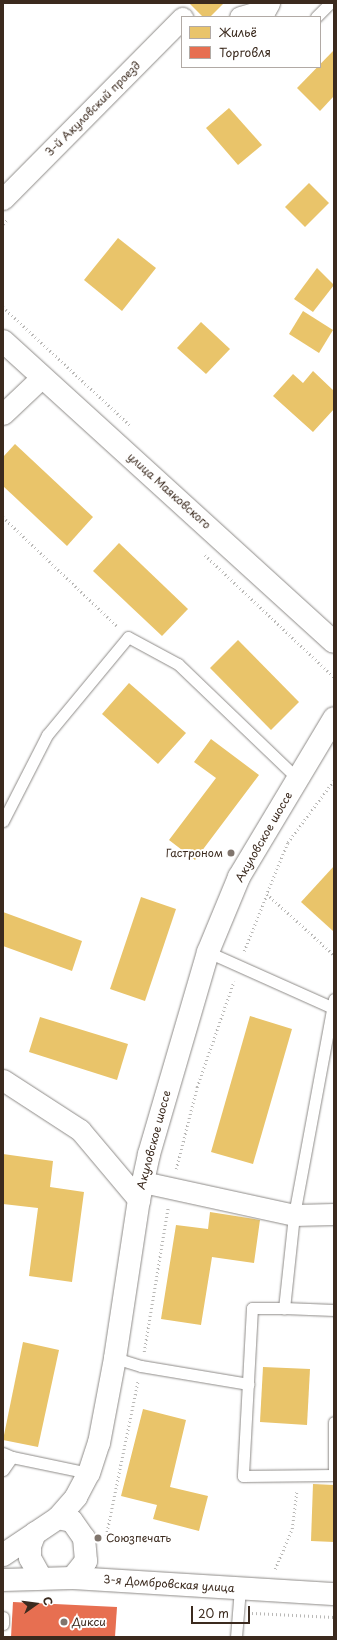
<!DOCTYPE html>
<meta charset="utf-8">
<style>
body{margin:0}
#map{position:relative;width:337px;height:1640px;overflow:hidden;background:#fff;font-family:"Playpen Sans",sans-serif}
div>[style]{position:absolute}
[style*='--x']{left:calc(var(--x)*1px);top:calc(var(--y)*1px);width:calc(var(--w)*1px);rotate:calc(var(--a)*1deg)}
.homes>*{inset:0;background:#e9c46a}
.shops>*{inset:0;background:#e76f51}
.path>*{height:2.5px;margin-top:-1.25px;transform-origin:0;background:repeating-linear-gradient(90deg,#b9b8b6 0 1px,transparent 0 4px)}
.roads{filter:drop-shadow(0 0 1px #8e8b88) drop-shadow(0 0 1px #8e8b88)}
.service>*{height:11px;margin:-5.5px;padding:0 5.5px;transform-origin:5.5px;border-radius:5.5px;background:#fff}
.minor>*{height:21px;margin:-10.5px;padding:0 10.5px;transform-origin:10.5px;border-radius:10.5px;background:#fff}
.tertiary>*{height:22px;margin:-11px;padding:0 11px;transform-origin:11px;border-radius:11px;background:#fff}
.dots>*{width:11px;height:11px;translate:-50% -50%;box-sizing:border-box;border:2px solid #fff;border-radius:50%}
span{translate:-50% -50%;white-space:nowrap;text-align:center;line-height:1.15;-webkit-text-stroke:4px #fff;paint-order:stroke}
.street-label{font-size:11px;color:#3b2a1e}
.poi-label{font-size:11px;color:#3b2a1e}
.right{translate:-100% -50%;text-align:right}
.left{translate:0 -50%;text-align:left}
.frame{position:absolute;inset:0;border:4px solid #3b2a1e;pointer-events:none}
.legend{position:absolute;left:181px;top:16px;width:140px;height:52px;box-sizing:border-box;background:#fff;border:1px solid #b1aaa5;margin:0;padding:5px 7px;list-style:none;font-size:12px;color:#3b2a1e}
.legend li{display:flex;align-items:center;gap:8px;height:20px}
.legend b{width:20px;border:1px solid #b1aaa5}
.north{position:absolute;left:16px;top:1584px;width:40px;height:40px;-webkit-text-stroke:3px #fff;paint-order:stroke;rotate:76deg;font-size:11px;font-weight:700;line-height:16px;text-align:center;color:#3b2a1e}
.north::after{content:'';display:block;margin:auto;width:14px;height:18px;background:#3b2a1e;clip-path:polygon(50% 0,100% 100%,50% 72%,0 100%)}
.scale{position:absolute;left:191px;top:1606px;width:59px;height:18px;box-sizing:border-box;border:2px solid #3b2a1e;border-top:0;padding-left:5px;font-size:12px;line-height:14px;white-space:nowrap;color:#3b2a1e;-webkit-text-stroke:3px #fff;paint-order:stroke}
</style>
<div id="map">
<div class="homes">
<div style="clip-path:polygon(189px 3px,224px 3px,210px 17px,203px 17px)"></div>
<div style="clip-path:polygon(334px 50px,334px 96px,320px 111px,297px 88px)"></div>
<div style="clip-path:polygon(229px 108px,262px 145px,238px 165px,206px 128px)"></div>
<div style="clip-path:polygon(309px 183px,329px 203px,305px 227px,285px 207px)"></div>
<div style="clip-path:polygon(118px 238px,156px 268px,122px 311px,84px 280px)"></div>
<div style="clip-path:polygon(317px 268px,334px 285px,313px 312px,294px 299px)"></div>
<div style="clip-path:polygon(303px 311px,333px 330px,319px 353px,289px 334px)"></div>
<div style="clip-path:polygon(201px 322px,230px 349px,206px 374px,177px 348px)"></div>
<div style="clip-path:polygon(313px 371px,334px 391px,334px 409px,313px 432px,273px 396px,293px 374px,303px 383px)"></div>
<div style="clip-path:polygon(15px 444px,93px 517px,67px 546px,3px 486px,3px 457px)"></div>
<div style="clip-path:polygon(119px 543px,188px 609px,162px 636px,93px 571px)"></div>
<div style="clip-path:polygon(238px 640px,299px 702px,271px 730px,210px 668px)"></div>
<div style="clip-path:polygon(129px 683px,186px 733px,158px 764px,102px 714px)"></div>
<div style="clip-path:polygon(211px 739px,259px 775px,195px 860px,169px 840px,216px 778px,194px 762px)"></div>
<div style="clip-path:polygon(334px 866px,334px 930px,333px 931px,301px 902px)"></div>
<div style="clip-path:polygon(141px 897px,176px 909px,145px 1001px,110px 989px)"></div>
<div style="clip-path:polygon(3px 912px,82px 941px,72px 971px,3px 946px)"></div>
<div style="clip-path:polygon(250px 1016px,292px 1029px,253px 1164px,211px 1152px)"></div>
<div style="clip-path:polygon(40px 1017px,128px 1044px,117px 1080px,29px 1052px)"></div>
<div style="clip-path:polygon(3px 1154px,53px 1161px,50px 1187px,84px 1192px,72px 1282px,29px 1276px,38px 1208px,3px 1204px)"></div>
<div style="clip-path:polygon(210px 1212px,260px 1220px,254px 1263px,212px 1257px,201px 1325px,161px 1319px,176px 1225px,208px 1229px)"></div>
<div style="clip-path:polygon(23px 1342px,59px 1350px,38px 1447px,3px 1440px)"></div>
<div style="clip-path:polygon(263px 1367px,310px 1369px,307px 1425px,260px 1422px)"></div>
<div style="clip-path:polygon(143px 1409px,186px 1420px,170px 1487px,208px 1496px,199px 1531px,153px 1519px,157px 1505px,121px 1496px)"></div>
<div style="clip-path:polygon(313px 1484px,334px 1485px,334px 1542px,311px 1541px)"></div>
</div>
<div class="shops">
<div style="clip-path:polygon(13px 1602px,117px 1607px,115px 1637px,11px 1637px)"></div>
</div>
<div class="path">
<div style="--x:3;--y:224;--w:7;--a:-45"></div>
<div style="--x:3;--y:307;--w:175;--a:42.9"></div>
<div style="--x:3;--y:517;--w:159;--a:43.7"></div>
<div style="--x:205;--y:555;--w:178;--a:43.4"></div>
<div style="--x:334;--y:781;--w:77;--a:126.6"></div>
<div style="--x:288;--y:843;--w:55;--a:112.4"></div>
<div style="--x:267;--y:894;--w:91;--a:42.3"></div>
<div style="--x:244;--y:951;--w:61;--a:-68"></div>
<div style="--x:176;--y:1169;--w:85;--a:-75.6"></div>
<div style="--x:197;--y:1087;--w:112;--a:-70.8"></div>
<div style="--x:144;--y:1352;--w:147;--a:-80.6"></div>
<div style="--x:106;--y:1536;--w:159;--a:-78.4"></div>
<div style="--x:275;--y:1569;--w:43;--a:-67"></div>
<div style="--x:292;--y:1529;--w:39;--a:-83"></div>
<div style="--x:252;--y:1613;--w:82;--a:2.8"></div>
</div>
<div class="roads">
<div class="service">
<div style="--x:316;--y:17;--w:20;--a:-45"></div>
<div style="--x:3;--y:821;--w:97;--a:-62.9"></div>
<div style="--x:47;--y:735;--w:127;--a:-50.4"></div>
<div style="--x:128;--y:637;--w:57;--a:28.4"></div>
<div style="--x:178;--y:664;--w:166;--a:43.8"></div>
<div style="--x:208;--y:952;--w:135;--a:24.1"></div>
<div style="--x:334;--y:999;--w:220;--a:100.5"></div>
<div style="--x:294;--y:1215;--w:94;--a:96.1"></div>
<div style="--x:284;--y:1308;--w:50;--a:2.3"></div>
<div style="--x:284;--y:1308;--w:32;--a:180"></div>
<div style="--x:252;--y:1308;--w:168;--a:93.1"></div>
<div style="--x:243;--y:1476;--w:90;--a:-0.6"></div>
<div style="--x:115;--y:1358;--w:27;--a:17"></div>
<div style="--x:141;--y:1366;--w:109;--a:9.5"></div>
<div style="--x:334;--y:1422;--w:53;--a:90"></div>
<div style="--x:3;--y:1453;--w:10;--a:24"></div>
<div style="--x:3;--y:1470;--w:16;--a:-55"></div>
<div style="--x:12;--y:1457;--w:79;--a:11.7"></div>
<div style="--x:3;--y:1617;--w:7;--a:90"></div>
<div style="--x:236;--y:1637;--w:49;--a:-85.3"></div>
</div>
<div class="minor">
<div style="--x:240;--y:17;--w:26;--a:-16"></div>
<div style="--x:265;--y:10;--w:8;--a:-60"></div>
<div style="--x:3;--y:199;--w:255;--a:-45.3"></div>
<div style="--x:3;--y:414;--w:54;--a:-43.5"></div>
<div style="--x:3;--y:1080;--w:92;--a:33"></div>
<div style="--x:80;--y:1130;--w:92;--a:49.9"></div>
<div style="--x:143;--y:1182;--w:155;--a:12.3"></div>
<div style="--x:294;--y:1215;--w:40;--a:-1.4"></div>
</div>
<div class="tertiary">
<div style="--x:3;--y:341;--w:447;--a:42.3"></div>
<div style="--x:58;--y:1518;--w:14;--a:12"></div>
<div style="--x:72;--y:1521;--w:21;--a:55"></div>
<div style="--x:84;--y:1538;--w:23;--a:85"></div>
<div style="--x:86;--y:1561;--w:22;--a:129"></div>
<div style="--x:35;--y:1533;--w:14;--a:111"></div>
<div style="--x:30;--y:1546;--w:12;--a:90"></div>
<div style="--x:30;--y:1558;--w:23;--a:61"></div>
<div style="--x:3;--y:1555;--w:66;--a:-33.9"></div>
<div style="--x:58;--y:1518;--w:28;--a:-49"></div>
<div style="--x:76;--y:1497;--w:27;--a:-62"></div>
<div style="--x:89;--y:1473;--w:32;--a:-72"></div>
<div style="--x:99;--y:1443;--w:86;--a:-79.3"></div>
<div style="--x:115;--y:1358;--w:160;--a:-81.4"></div>
<div style="--x:139;--y:1200;--w:47;--a:-77.7"></div>
<div style="--x:149;--y:1154;--w:210;--a:-73.7"></div>
<div style="--x:208;--y:952;--w:81;--a:-67.5"></div>
<div style="--x:239;--y:877;--w:185;--a:-59.1"></div>
<div style="--x:3;--y:1580;--w:69;--a:-1.7"></div>
<div style="--x:72;--y:1578;--w:262;--a:3.5"></div>
</div>
</div>
<div class="dots">
<div style="left:231px;top:853px;background:#80756d"></div>
<div style="left:98px;top:1538px;background:#80756d"></div>
<div style="left:64px;top:1622px;background:#80756d"></div>
</div>
<div class="street-label">
<span style="left:93px;top:109px;rotate:-45deg">3-й Акуловский проезд</span>
<span style="left:169px;top:491px;rotate:42deg">улица Маяковского</span>
<span style="left:264px;top:837px;rotate:-60deg">Акуловское шоссе</span>
<span style="left:154px;top:1140px;rotate:-75deg">Акуловское шоссе</span>
<span style="left:169px;top:1584px;rotate:4deg">3-я Домбровская улица</span>
</div>
<div class="poi-label">
<span class="right" style="left:223px;top:853px">Гастроном</span>
<span class="left" style="left:106px;top:1538px">Союзпечать</span>
<span class="left" style="left:72px;top:1622px">Дикси</span>
</div>
<div class="frame"></div>
<ul class="legend">
<li><b style="height:11px;background:#e9c46a"></b>Жильё</li>
<li><b style="height:11px;background:#e76f51"></b>Торговля</li>
</ul>
<div class="north">С</div>
<div class="scale">20 m</div>
</div>
